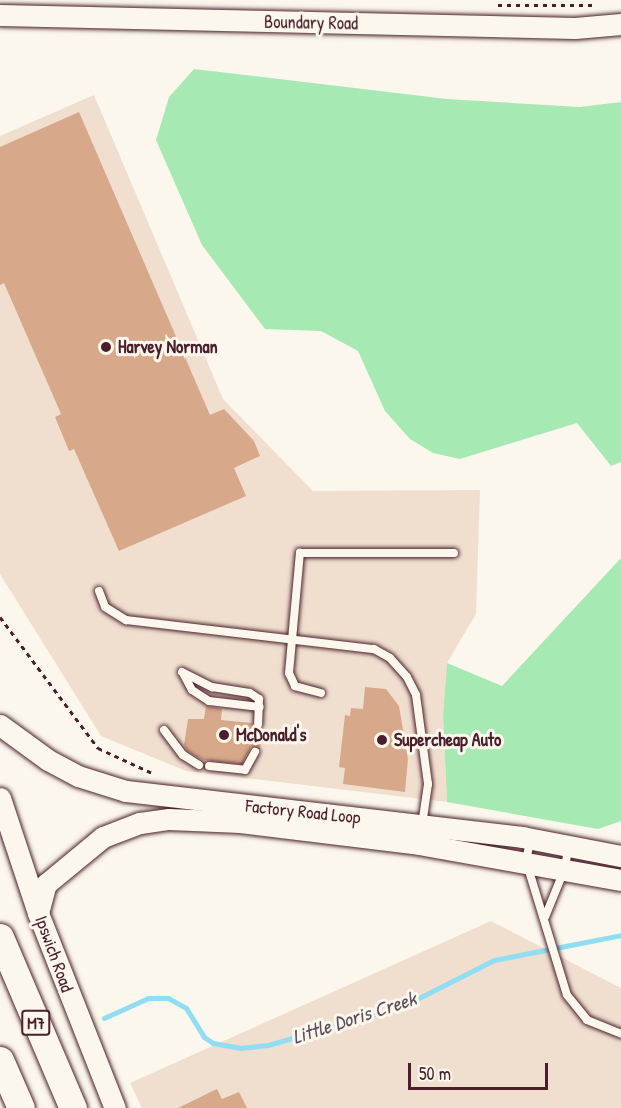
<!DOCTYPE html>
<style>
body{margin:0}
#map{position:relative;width:621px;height:1108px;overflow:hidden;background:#fbf7ec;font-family:"Patrick Hand",sans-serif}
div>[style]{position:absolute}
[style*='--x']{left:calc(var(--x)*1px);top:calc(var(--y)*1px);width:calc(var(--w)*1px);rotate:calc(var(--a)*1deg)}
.built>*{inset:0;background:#f0dfcf}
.green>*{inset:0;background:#a7e9b3}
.stream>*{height:5px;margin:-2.5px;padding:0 2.5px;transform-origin:2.5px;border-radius:2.5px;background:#91ddf1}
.building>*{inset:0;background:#d8a88a}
.path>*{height:3px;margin-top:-1.5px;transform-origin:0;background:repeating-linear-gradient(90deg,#4a1f2b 0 4.5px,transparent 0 9px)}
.roads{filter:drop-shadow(0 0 2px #4a1f2b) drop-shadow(0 0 2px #4a1f2b)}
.service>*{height:8px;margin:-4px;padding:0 4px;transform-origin:4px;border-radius:4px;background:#fbf7ec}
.secondary>*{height:21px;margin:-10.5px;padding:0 10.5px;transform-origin:10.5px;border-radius:10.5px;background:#fbf7ec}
.motorway>*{height:27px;margin:-13.5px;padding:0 13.5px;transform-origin:13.5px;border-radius:13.5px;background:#fbf7ec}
.dots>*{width:16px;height:16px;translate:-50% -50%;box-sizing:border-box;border:3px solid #fbf7ec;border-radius:50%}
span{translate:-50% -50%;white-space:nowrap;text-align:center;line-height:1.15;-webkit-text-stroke:6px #fbf7ec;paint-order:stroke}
.shield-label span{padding:2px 4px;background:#fbf7ec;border:2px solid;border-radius:4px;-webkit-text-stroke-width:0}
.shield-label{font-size:16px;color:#4a1f2b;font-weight:700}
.street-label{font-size:18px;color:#4a1f2b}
.poi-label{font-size:18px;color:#4a1f2b;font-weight:700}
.left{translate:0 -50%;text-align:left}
.water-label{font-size:20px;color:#5c4e5c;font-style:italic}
.scale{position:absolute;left:408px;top:1063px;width:140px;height:27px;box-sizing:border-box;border:3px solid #4a1f2b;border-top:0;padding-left:8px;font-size:18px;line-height:21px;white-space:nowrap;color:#4a1f2b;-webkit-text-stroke:4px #fbf7ec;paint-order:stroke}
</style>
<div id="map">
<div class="built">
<div style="clip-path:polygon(94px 95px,223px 399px,313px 491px,480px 490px,476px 614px,447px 663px,443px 715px,447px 802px,186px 771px,101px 736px,0 574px,0 136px)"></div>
<div style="clip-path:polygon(491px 921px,621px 988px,621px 1108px,142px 1108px,130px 1083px)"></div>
</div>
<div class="green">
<div style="clip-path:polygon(194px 69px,447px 99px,580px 107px,621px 102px,621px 462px,611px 466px,577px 423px,460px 459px,433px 453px,410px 439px,385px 411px,358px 351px,321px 331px,265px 329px,202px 245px,156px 140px,169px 97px)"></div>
<div style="clip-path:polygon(621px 558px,621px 821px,598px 829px,447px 802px,443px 715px,447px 663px,502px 686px)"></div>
</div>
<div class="stream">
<div style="--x:104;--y:1018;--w:48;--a:-24.4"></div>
<div style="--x:148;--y:998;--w:20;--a:0"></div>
<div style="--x:168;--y:998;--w:21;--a:29"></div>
<div style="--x:186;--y:1008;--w:34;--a:58"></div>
<div style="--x:204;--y:1037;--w:11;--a:34"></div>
<div style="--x:213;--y:1043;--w:27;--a:10"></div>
<div style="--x:240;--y:1048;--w:28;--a:-6"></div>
<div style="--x:268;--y:1045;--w:141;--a:-16.1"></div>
<div style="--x:403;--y:1006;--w:102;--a:-26.8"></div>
<div style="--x:494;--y:960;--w:129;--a:-11.1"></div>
</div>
<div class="building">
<div style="clip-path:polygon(79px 112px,210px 415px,224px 409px,254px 441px,260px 456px,234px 468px,246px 496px,119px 551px,74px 449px,69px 451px,55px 417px,61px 414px,4px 283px,0 285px,0 147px)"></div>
<div style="clip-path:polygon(365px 687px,386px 689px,399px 706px,408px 759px,405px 792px,343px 784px,345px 768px,339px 767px,345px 715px,350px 716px,351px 708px,363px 709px)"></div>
<div style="clip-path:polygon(206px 706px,222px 709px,221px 720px,252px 723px,257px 730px,263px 727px,260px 749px,251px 747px,242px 764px,203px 760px,188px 751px,184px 745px,188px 719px,204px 719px)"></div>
<div style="clip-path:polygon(217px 1089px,222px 1099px,239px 1092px,247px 1108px,178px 1108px)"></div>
</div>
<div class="path">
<div style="--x:498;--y:5;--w:99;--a:0"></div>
<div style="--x:0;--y:617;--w:164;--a:53.2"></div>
<div style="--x:98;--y:748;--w:60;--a:24.8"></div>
</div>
<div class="roads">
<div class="service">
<div style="--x:99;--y:591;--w:17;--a:69"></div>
<div style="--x:105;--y:607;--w:25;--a:32"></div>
<div style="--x:126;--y:620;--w:250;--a:6.7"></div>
<div style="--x:374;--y:649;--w:18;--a:29"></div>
<div style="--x:390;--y:658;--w:25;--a:48"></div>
<div style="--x:407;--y:677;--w:20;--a:63"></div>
<div style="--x:416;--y:695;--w:90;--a:82.3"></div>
<div style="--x:428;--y:784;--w:41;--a:98.3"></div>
<div style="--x:182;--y:672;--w:34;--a:27"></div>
<div style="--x:212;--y:687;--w:38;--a:9"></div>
<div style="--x:250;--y:693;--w:11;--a:34"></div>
<div style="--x:259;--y:699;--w:25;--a:92"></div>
<div style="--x:183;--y:673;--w:19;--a:62"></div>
<div style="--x:192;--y:690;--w:20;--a:33"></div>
<div style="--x:209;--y:701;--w:51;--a:6.7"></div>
<div style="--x:321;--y:693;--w:27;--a:-165"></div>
<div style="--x:295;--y:686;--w:14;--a:-115"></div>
<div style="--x:289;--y:673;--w:121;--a:-84.8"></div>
<div style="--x:300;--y:553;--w:154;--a:0"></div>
<div style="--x:164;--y:730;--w:31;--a:53"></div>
<div style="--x:183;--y:755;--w:19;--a:32"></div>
<div style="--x:209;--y:766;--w:36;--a:6"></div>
<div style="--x:245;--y:770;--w:21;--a:-61"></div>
<div style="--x:530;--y:841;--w:20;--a:101"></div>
<div style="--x:526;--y:861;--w:140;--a:73"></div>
<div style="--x:567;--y:995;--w:32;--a:51"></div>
<div style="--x:587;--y:1020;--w:37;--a:22"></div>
<div style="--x:545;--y:917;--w:53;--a:-67.8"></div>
<div style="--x:565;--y:868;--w:20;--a:-81"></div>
</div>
<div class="secondary">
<div style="--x:0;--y:15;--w:575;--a:1.3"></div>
<div style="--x:575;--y:28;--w:46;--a:-5"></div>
<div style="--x:0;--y:725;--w:59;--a:36.1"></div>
<div style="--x:48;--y:760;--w:34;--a:28"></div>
<div style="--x:78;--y:776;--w:50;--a:17.4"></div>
<div style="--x:126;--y:791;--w:399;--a:6.6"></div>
<div style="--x:522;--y:837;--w:101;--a:10.9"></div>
<div style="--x:0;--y:798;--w:121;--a:71.7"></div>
<div style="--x:38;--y:913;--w:210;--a:68.5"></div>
<div style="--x:38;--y:913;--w:30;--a:-75"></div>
<div style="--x:46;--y:884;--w:74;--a:-39.5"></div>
<div style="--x:103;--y:837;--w:40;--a:-21"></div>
<div style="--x:140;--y:823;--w:29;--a:-8"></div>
<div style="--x:169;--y:819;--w:71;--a:2.4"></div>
<div style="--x:240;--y:822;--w:180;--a:7"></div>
<div style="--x:419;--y:844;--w:205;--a:10.1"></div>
</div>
<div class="motorway">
<div style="--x:0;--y:937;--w:186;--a:66.9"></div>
<div style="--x:0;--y:1060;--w:52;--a:66.4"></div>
</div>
</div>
<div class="dots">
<div style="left:106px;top:347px;background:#4a1f2b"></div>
<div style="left:224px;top:735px;background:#4a1f2b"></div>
<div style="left:382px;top:740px;background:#4a1f2b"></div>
</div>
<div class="shield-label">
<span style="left:36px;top:1023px">M7</span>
</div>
<div class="street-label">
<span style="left:311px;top:23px;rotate:1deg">Boundary Road</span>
<span style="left:303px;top:812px;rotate:6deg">Factory Road Loop</span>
<span style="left:54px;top:954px;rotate:70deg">Ipswich Road</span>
</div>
<div class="poi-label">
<span class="left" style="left:118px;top:347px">Harvey Norman</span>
<span class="left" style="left:236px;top:735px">McDonald's</span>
<span class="left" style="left:394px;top:740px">Supercheap Auto</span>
</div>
<div class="water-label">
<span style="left:354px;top:1017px;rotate:-18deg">Little Doris Creek</span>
</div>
<div class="scale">50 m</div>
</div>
